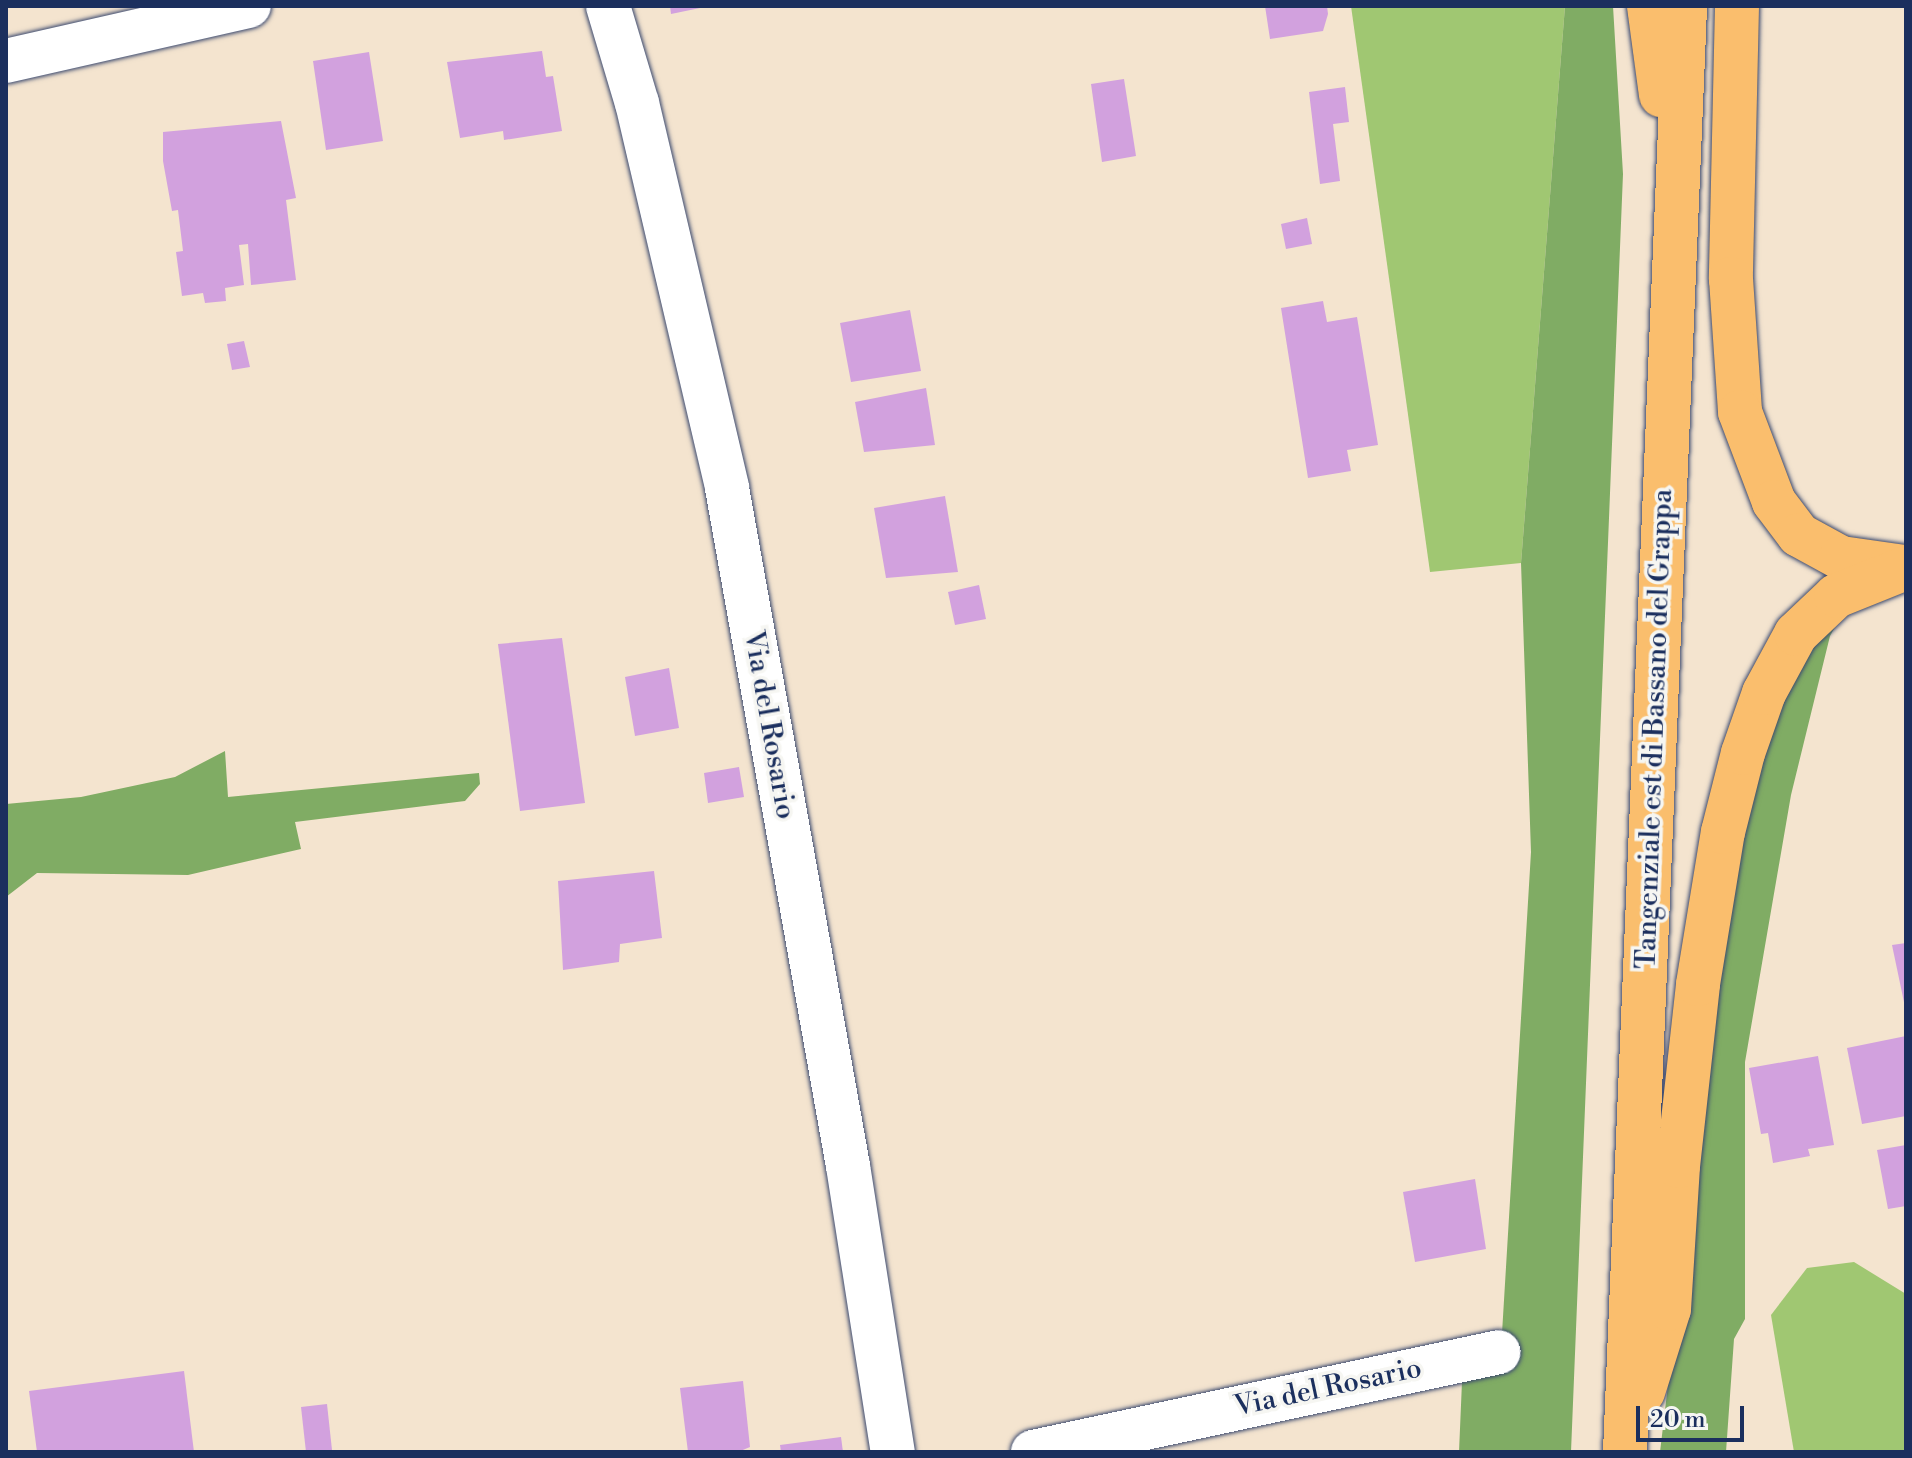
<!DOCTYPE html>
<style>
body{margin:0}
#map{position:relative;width:1912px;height:1458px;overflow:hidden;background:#f4e4cf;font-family:"Libre Bodoni",serif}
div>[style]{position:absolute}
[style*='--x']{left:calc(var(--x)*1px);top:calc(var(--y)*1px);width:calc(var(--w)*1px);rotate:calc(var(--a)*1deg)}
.green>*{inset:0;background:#a0c772}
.forest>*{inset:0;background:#80ac64}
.building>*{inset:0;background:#d2a1de}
.roads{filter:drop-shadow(0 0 2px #3c4a6f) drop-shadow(0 0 2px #3c4a6f)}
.minor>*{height:44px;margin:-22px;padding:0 22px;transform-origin:22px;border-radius:22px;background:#fff}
.highway>*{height:44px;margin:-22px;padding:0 22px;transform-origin:22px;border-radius:22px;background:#fabe6d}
span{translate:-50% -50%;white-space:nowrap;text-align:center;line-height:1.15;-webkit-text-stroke:7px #f6f6f2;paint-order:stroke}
.street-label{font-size:28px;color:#1b2f5e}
.frame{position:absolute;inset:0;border:8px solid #1b2f5e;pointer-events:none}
.scale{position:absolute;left:1636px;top:1406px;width:108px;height:36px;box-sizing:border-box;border:4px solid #1b2f5e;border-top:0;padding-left:10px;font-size:24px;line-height:28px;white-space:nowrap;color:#1b2f5e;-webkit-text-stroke:6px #f6f6f2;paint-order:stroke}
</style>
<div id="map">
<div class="green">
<div style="clip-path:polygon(1351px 6px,1565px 6px,1521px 563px,1430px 572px)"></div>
<div style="clip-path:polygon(1854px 1262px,1906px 1294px,1906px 1452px,1794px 1452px,1771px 1315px,1807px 1268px)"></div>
</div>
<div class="forest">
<div style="clip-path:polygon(1565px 6px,1613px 6px,1623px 174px,1571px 1452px,1459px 1452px,1463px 1358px,1501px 1350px,1531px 852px,1521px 563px)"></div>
<div style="clip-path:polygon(1855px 590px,1830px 636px,1791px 795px,1745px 1062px,1745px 1319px,1734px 1339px,1726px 1452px,1660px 1452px,1682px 1267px,1703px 1012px,1772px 687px)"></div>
<div style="clip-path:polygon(225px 751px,228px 797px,479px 773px,480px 784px,465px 801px,295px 822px,301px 849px,188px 875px,37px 873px,6px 897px,6px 804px,81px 797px,175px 777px)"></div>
</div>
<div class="building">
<div style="clip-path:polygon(670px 6px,704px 6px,705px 7px,671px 14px)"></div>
<div style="clip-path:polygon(1265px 6px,1327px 6px,1328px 14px,1323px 31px,1270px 39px)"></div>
<div style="clip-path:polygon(542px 51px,546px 77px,553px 76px,562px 131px,504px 140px,503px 131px,460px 138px,447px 62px)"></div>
<div style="clip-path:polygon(369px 52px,383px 141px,326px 150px,313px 61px)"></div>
<div style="clip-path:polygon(1124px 79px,1136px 156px,1102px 162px,1091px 84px)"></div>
<div style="clip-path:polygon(1345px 87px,1349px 122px,1333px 124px,1340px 181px,1320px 184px,1309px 92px)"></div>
<div style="clip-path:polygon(281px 121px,296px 198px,286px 200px,296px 280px,251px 285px,248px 244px,239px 245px,244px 285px,225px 288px,226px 301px,205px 303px,203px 293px,182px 296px,176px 252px,183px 251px,178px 210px,172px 211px,163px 161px,163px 132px)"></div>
<div style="clip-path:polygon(1307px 218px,1312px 244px,1286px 249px,1281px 224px)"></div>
<div style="clip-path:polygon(1323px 301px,1327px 322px,1357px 317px,1378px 445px,1347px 450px,1351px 471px,1308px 478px,1281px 308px)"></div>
<div style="clip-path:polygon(910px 310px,921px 371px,851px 382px,840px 323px)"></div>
<div style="clip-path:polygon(244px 341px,250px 367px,232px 370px,227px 344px)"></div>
<div style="clip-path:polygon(926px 388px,935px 445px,864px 452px,855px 402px)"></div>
<div style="clip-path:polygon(945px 496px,958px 572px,886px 578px,874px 508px)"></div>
<div style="clip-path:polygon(979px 585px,986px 619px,955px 625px,948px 592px)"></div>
<div style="clip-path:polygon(562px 638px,585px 803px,520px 811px,498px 644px)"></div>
<div style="clip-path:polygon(669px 668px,679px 728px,635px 736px,625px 677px)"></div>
<div style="clip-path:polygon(739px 767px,744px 797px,708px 803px,704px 773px)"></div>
<div style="clip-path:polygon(654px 871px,662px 938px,620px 944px,619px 962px,563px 970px,558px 881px)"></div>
<div style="clip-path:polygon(1906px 943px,1906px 1007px,1905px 1007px,1892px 945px)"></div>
<div style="clip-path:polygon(1906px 1036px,1906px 1116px,1862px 1124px,1847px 1048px)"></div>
<div style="clip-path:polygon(1818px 1056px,1834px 1145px,1808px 1149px,1810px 1156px,1773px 1163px,1768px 1133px,1761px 1134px,1749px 1068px)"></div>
<div style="clip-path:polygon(1906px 1145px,1906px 1206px,1888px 1209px,1877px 1150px)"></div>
<div style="clip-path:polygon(1475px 1179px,1486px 1249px,1415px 1262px,1403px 1192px)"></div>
<div style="clip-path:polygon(184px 1371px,194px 1452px,37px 1452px,29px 1391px)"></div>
<div style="clip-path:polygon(743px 1381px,750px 1447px,738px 1452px,688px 1452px,680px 1388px)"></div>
<div style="clip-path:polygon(327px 1404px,332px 1450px,306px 1452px,301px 1407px)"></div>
<div style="clip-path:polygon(841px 1437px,843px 1452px,781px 1452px,780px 1445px)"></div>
</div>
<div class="roads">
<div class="minor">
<div style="--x:608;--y:6;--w:101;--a:73.4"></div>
<div style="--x:637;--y:103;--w:395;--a:76.8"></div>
<div style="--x:727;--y:488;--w:689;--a:79.88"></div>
<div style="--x:848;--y:1166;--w:290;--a:81.1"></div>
<div style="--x:6;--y:61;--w:249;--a:-12.8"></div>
<div style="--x:1033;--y:1452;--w:476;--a:-12.1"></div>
</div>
<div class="highway">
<div style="--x:1649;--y:6;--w:90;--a:82.3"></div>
<div style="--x:1737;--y:6;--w:273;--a:91.3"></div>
<div style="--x:1731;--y:279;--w:133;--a:86.1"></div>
<div style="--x:1740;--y:412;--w:96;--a:69.3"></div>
<div style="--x:1774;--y:502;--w:41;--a:52.9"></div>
<div style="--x:1799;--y:535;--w:48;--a:28.7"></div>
<div style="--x:1841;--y:558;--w:64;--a:8.1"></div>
<div style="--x:1643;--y:1392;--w:87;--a:-72.6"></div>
<div style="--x:1669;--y:1309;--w:143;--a:-86.4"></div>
<div style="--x:1678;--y:1166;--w:183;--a:-83.7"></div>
<div style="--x:1698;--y:984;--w:154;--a:-80.7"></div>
<div style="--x:1723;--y:832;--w:81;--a:-75.8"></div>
<div style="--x:1743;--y:753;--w:64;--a:-70.7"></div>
<div style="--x:1764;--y:693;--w:67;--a:-61.5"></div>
<div style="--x:1796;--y:634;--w:55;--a:-43.5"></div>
<div style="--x:1836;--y:596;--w:75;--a:-21.8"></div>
<div style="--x:1625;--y:1452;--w:1447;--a:-87.62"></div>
</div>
</div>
<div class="street-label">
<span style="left:769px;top:725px;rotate:80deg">Via del Rosario</span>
<span style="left:1655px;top:729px;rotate:-88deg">Tangenziale est di Bassano del Grappa</span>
<span style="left:1328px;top:1388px;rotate:-12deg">Via del Rosario</span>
</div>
<div class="frame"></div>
<div class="scale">20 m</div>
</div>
